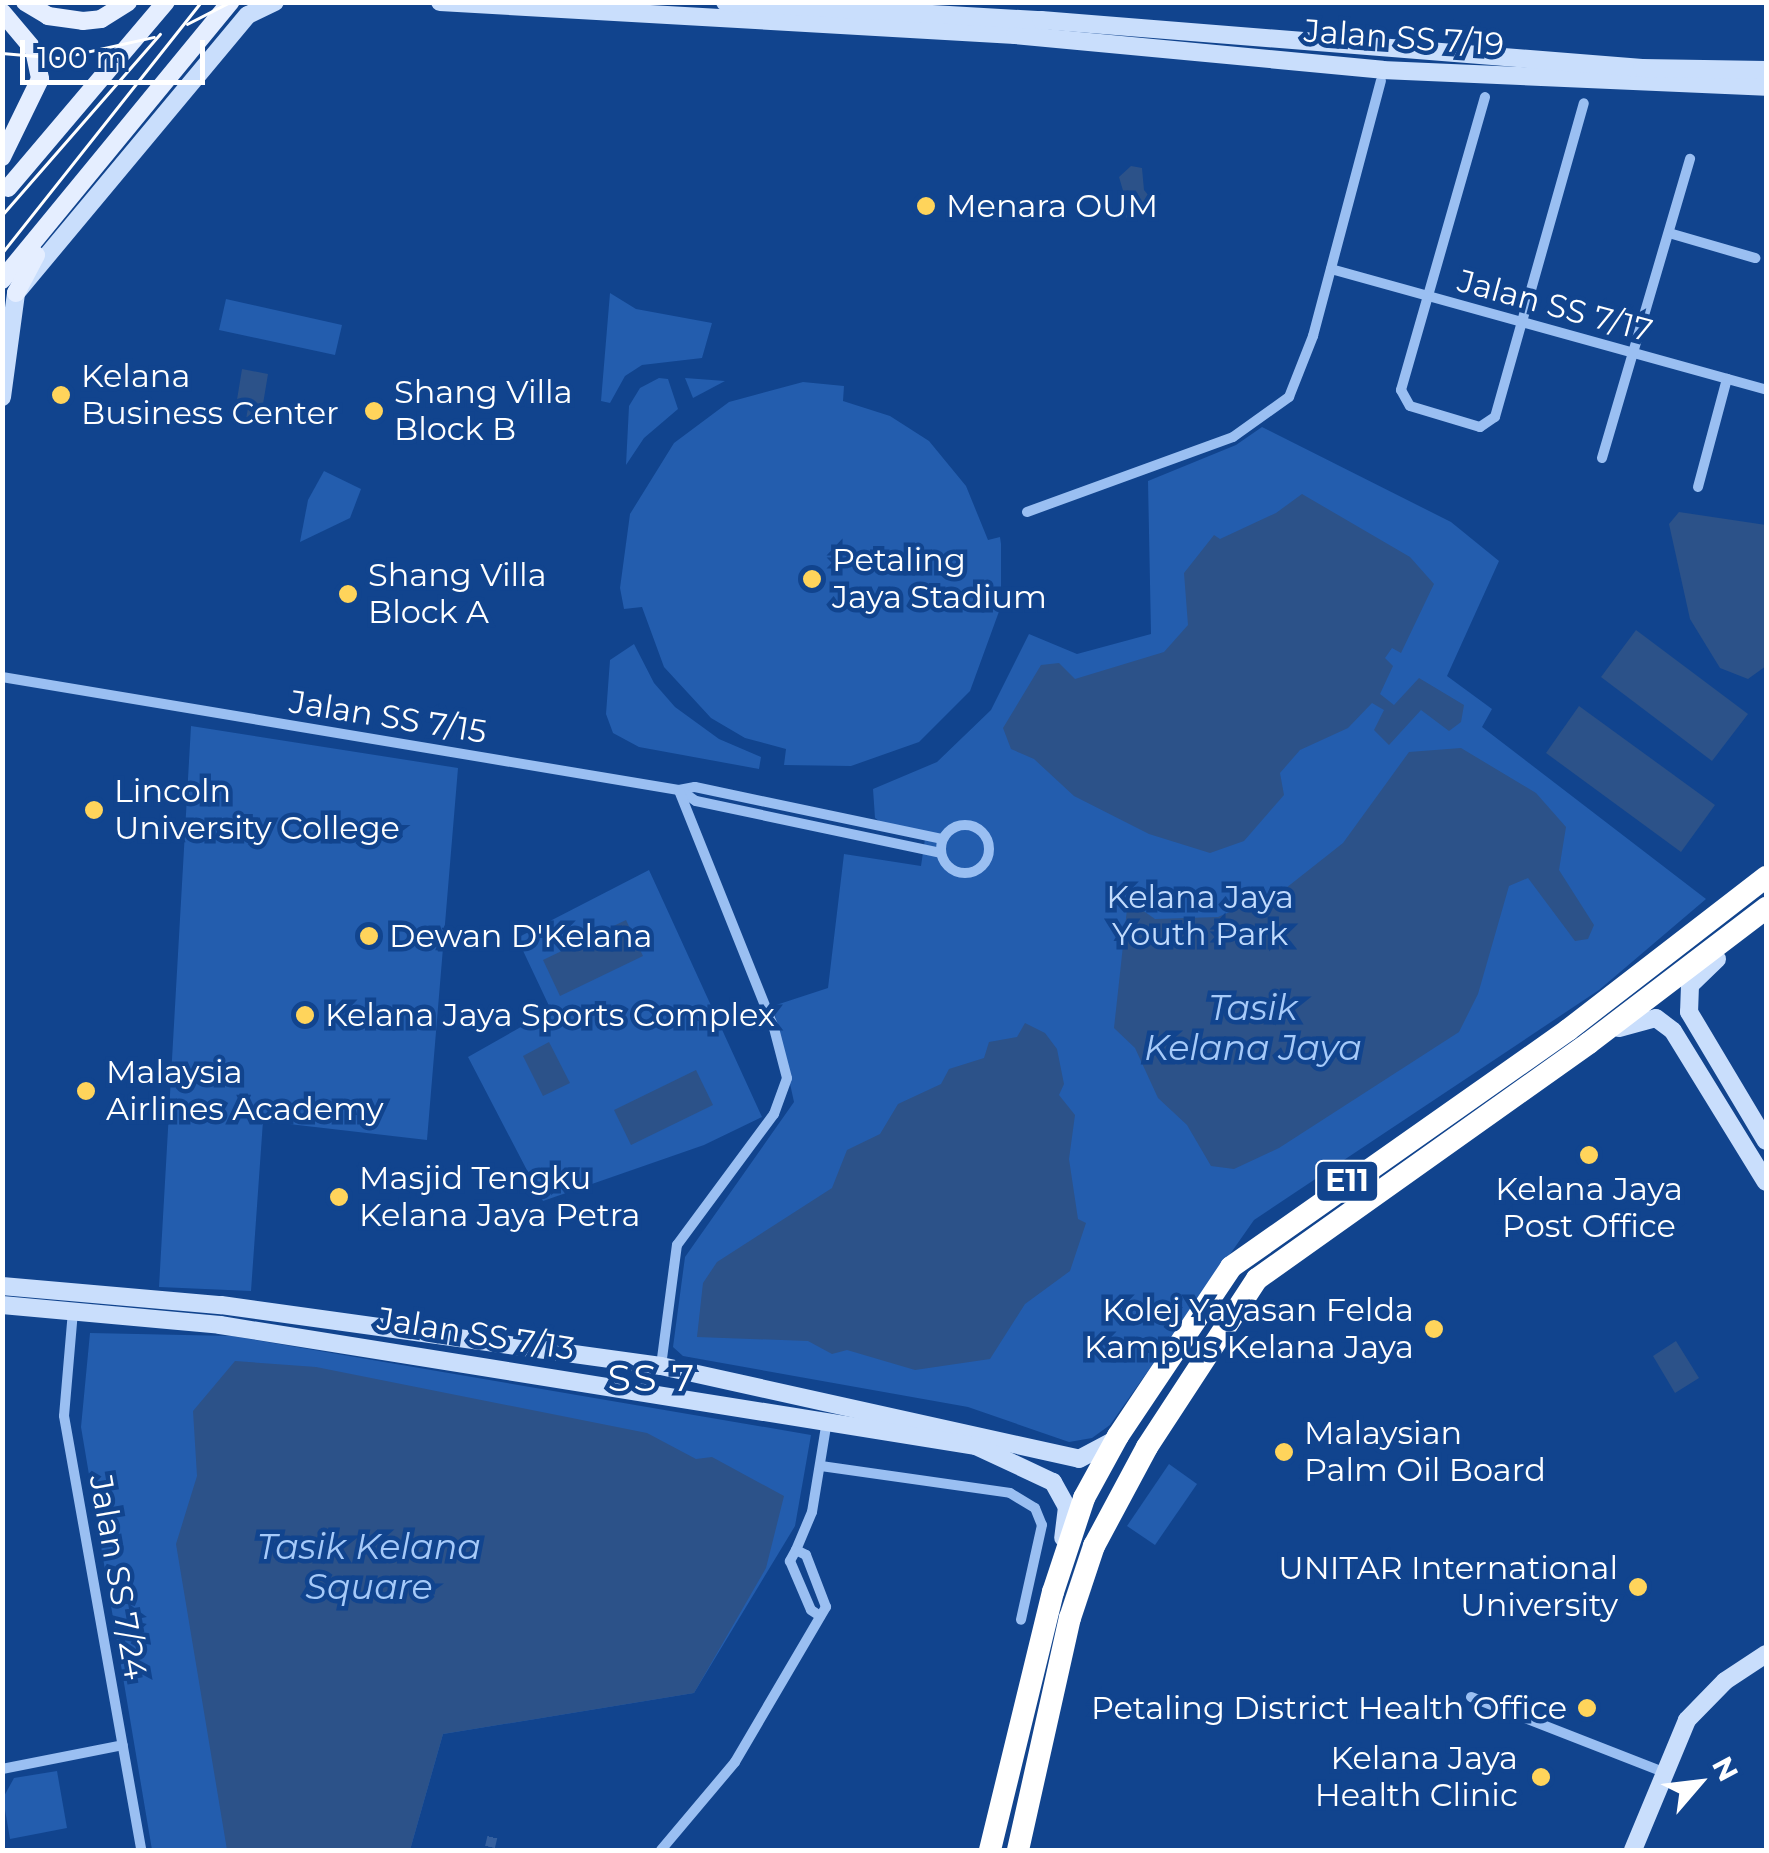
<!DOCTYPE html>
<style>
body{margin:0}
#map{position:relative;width:1769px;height:1853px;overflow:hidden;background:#11448e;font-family:Montserrat,sans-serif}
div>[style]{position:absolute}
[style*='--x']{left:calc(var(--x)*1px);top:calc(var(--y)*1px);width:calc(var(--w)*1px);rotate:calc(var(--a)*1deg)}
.green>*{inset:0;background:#235dae}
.water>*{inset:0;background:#2c5289}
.street-tunnel>*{height:10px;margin-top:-5px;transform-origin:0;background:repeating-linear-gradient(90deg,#35609f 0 10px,transparent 0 15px)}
.street>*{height:10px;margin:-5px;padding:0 5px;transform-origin:5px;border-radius:5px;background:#9abff2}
.street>.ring{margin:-5px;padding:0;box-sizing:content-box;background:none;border:10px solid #9abff2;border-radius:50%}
.secondary>*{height:18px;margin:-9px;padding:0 9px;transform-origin:9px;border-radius:9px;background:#c9defc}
.primary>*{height:18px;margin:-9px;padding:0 9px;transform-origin:9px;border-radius:9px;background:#e5eeff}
.highway>*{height:22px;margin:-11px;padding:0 11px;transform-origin:11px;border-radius:11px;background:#fff}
.tram>*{height:2.5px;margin:-1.25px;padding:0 1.25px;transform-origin:1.25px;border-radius:1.25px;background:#fff}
.dots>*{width:28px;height:28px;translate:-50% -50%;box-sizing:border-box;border:5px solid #11448e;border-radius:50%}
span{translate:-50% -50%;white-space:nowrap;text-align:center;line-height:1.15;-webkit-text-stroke:9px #11448e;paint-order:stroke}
.shield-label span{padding:2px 8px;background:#11448e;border:2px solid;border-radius:8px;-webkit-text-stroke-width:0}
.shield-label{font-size:30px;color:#fff;font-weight:700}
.street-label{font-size:32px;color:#fff}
.poi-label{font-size:32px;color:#fff}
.left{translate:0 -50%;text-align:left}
.right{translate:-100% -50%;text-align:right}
.park-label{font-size:32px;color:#c1dbfd}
.water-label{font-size:35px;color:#a6caf9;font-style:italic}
.quarter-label{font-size:38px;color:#fff;letter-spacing:2.5px}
.frame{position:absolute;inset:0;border:5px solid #fff;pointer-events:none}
.north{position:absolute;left:1649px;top:1733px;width:100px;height:100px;-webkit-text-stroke:8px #11448e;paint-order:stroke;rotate:62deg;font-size:28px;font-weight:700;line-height:40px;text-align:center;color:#fff}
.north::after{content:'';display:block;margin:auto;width:35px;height:45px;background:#fff;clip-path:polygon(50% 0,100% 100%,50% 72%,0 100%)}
.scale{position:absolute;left:20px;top:40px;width:185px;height:45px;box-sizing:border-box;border:5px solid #fff;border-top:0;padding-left:12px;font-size:30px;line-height:35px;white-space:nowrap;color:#fff;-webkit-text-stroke:8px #11448e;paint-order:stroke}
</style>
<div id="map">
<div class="green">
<div style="clip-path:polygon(610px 293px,636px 309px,712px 323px,702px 358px,642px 365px,625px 376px,610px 403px,601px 401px)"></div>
<div style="clip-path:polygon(226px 299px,342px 325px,335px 355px,219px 330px)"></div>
<div style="clip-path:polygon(659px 378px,668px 379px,678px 409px,644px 438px,626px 465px,629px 406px,640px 388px)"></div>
<div style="clip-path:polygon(685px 378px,725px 381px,693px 398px)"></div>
<div style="clip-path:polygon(803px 382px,844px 386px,843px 401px,890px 416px,929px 441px,966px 486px,988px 540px,1000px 537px,1001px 544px,1001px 606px,970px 691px,919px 742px,851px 766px,784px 765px,786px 749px,745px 738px,711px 718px,664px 667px,642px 607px,624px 609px,620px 588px,630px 514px,674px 443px,729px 402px)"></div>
<div style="clip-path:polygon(1262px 427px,1451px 522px,1499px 561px,1447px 676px,1492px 709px,1482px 727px,1706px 899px,1599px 990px,1254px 1220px,1110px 1425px,1092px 1438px,1069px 1442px,968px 1407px,683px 1356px,673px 1347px,685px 1257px,794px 1102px,773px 1006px,828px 988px,844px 854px,921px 866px,926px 832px,887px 827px,875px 818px,873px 789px,937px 762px,991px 710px,1029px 634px,1077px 654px,1151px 634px,1148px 481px,1236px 445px)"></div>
<div style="clip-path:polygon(324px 471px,361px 489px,350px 518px,300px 542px,308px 500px)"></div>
<div style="clip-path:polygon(634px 644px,654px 683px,675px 707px,719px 739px,761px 757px,759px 769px,639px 747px,613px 733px,606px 714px,610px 660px)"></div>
<div style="clip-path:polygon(191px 726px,458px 768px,427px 1140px,263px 1121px,251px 1291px,159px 1287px)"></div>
<div style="clip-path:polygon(649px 870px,762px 1117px,704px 1145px,543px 1201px,468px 1057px,551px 1010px,517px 938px)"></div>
<div style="clip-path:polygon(90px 1333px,232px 1336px,811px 1435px,795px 1526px,694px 1693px,443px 1734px,410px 1850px,152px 1850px,81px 1427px)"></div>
<div style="clip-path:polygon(1169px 1464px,1197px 1484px,1155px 1545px,1127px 1526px)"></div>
<div style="clip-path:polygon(57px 1771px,67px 1828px,10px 1839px,3px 1798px,14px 1778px)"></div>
</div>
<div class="water">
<div style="clip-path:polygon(1131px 166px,1142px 168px,1144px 190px,1157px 206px,1129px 221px,1118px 207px,1124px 194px,1119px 177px)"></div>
<div style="clip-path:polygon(242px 369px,268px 374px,260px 422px,246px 419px,248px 408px,236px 406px)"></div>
<div style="clip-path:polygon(1302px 494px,1410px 557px,1434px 584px,1401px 653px,1392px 648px,1385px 658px,1393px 666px,1380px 694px,1394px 705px,1419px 678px,1464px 705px,1461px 722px,1449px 731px,1421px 710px,1389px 745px,1374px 730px,1384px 710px,1372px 703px,1348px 728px,1300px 750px,1280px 773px,1284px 795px,1244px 841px,1210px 853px,1149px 834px,1074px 796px,1034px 759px,1011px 749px,1003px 728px,1041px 665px,1059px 663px,1075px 679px,1164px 652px,1188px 625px,1184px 573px,1214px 535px,1220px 539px,1276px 513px)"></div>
<div style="clip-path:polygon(1679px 512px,1766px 525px,1766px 666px,1748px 679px,1720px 668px,1690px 619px,1669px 524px)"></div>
<div style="clip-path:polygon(1636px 630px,1748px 714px,1712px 761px,1601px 677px)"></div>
<div style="clip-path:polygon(1579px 706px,1715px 805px,1681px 852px,1546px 753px)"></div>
<div style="clip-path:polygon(1461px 748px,1536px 793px,1566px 827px,1559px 870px,1594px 925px,1588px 939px,1575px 941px,1528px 878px,1509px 886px,1478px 994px,1459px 1032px,1279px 1148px,1234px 1169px,1211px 1166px,1187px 1125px,1158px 1098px,1135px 1048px,1114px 1028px,1128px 900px,1155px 919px,1218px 917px,1286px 888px,1343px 843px,1409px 752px)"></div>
<div style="clip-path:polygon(626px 920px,643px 956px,560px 996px,543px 960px)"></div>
<div style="clip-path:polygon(1025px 1023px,1045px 1033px,1057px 1049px,1064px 1084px,1059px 1095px,1075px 1115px,1069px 1159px,1078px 1219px,1086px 1223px,1070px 1271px,1025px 1304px,990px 1359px,915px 1370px,847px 1350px,832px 1354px,808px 1341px,697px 1337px,703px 1283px,717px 1262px,832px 1188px,847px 1150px,880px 1134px,898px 1104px,941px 1084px,949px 1069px,984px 1058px,989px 1042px,1017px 1037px)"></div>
<div style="clip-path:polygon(549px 1042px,570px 1083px,543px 1096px,523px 1056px)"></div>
<div style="clip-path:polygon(696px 1070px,713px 1105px,631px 1145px,614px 1110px)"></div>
<div style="clip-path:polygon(1676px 1341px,1699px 1378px,1675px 1393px,1653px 1356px)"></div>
<div style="clip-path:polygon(235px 1361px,316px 1367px,647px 1433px,696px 1459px,712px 1457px,784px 1496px,766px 1568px,694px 1693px,443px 1734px,410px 1850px,227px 1850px,176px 1544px,197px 1476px,193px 1411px)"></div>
</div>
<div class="street-tunnel">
<div style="--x:490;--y:1847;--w:13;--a:-77"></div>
</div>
<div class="street">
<div style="--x:1485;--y:97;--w:305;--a:106"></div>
<div style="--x:1401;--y:390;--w:18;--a:61"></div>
<div style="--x:1410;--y:406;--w:73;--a:16.7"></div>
<div style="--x:1480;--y:427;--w:18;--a:-34"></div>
<div style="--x:1495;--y:417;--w:326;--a:-74.2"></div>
<div style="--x:1669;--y:233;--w:90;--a:16.2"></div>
<div style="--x:1331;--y:269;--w:452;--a:15.5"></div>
<div style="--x:1602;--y:458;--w:312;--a:-73.6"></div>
<div style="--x:1698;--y:487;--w:112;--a:-75"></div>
<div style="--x:1027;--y:512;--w:219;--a:-20"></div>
<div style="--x:1233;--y:437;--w:69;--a:-35.5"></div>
<div style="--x:1289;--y:397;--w:66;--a:-68.5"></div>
<div style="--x:1313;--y:336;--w:264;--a:-75.1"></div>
<div style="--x:2;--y:677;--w:686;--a:9.48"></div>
<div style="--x:679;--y:790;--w:16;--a:-11"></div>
<div style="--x:695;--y:787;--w:252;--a:11.9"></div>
<div style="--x:680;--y:790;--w:19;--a:35"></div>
<div style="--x:696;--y:801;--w:250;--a:12"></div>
<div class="ring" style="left:941px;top:825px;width:38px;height:38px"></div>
<div style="--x:73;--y:1311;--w:105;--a:94.9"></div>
<div style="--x:64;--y:1416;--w:441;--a:79.9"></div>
<div style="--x:661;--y:1366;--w:122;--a:-82.5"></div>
<div style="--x:677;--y:1245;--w:163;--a:-53.5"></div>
<div style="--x:774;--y:1114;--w:38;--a:-70"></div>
<div style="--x:787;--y:1078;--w:52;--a:-104.6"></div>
<div style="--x:774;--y:1028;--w:256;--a:-111.8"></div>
<div style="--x:821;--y:1466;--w:191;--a:8.1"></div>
<div style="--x:1010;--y:1493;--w:29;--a:31"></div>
<div style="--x:1035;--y:1508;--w:18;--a:68"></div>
<div style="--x:1042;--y:1525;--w:97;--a:102.5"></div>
<div style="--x:796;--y:1550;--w:41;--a:-67.2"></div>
<div style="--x:812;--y:1512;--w:93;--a:-80.7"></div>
<div style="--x:1471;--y:1697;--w:204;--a:21.3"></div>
<div style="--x:2;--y:1769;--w:123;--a:-11.2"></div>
<div style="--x:661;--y:1850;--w:115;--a:-49.9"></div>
<div style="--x:735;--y:1762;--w:180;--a:-59.6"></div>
<div style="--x:826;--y:1607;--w:56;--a:-111"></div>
<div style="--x:806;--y:1555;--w:11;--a:-153"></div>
<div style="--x:796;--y:1550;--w:13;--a:119"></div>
<div style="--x:790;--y:1561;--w:53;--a:66.8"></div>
<div style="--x:811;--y:1610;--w:11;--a:34"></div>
</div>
<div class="secondary">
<div style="--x:440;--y:2;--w:576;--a:3.28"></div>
<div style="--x:1015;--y:35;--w:369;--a:5.4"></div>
<div style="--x:1382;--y:70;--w:384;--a:2.5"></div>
<div style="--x:725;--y:2;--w:317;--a:3.3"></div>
<div style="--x:1041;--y:20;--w:603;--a:4.57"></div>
<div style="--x:1642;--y:68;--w:124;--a:0.9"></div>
<div style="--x:2;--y:397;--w:105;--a:-82.3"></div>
<div style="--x:16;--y:293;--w:362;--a:-50.2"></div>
<div style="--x:248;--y:15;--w:30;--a:-26"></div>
<div style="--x:1717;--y:959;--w:37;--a:136"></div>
<div style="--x:1690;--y:985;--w:27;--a:92"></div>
<div style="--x:1689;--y:1012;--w:150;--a:59.2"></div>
<div style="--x:1619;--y:1028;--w:38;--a:-15"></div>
<div style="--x:1656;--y:1018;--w:21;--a:37"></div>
<div style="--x:1673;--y:1031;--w:177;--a:58.4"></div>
<div style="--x:2;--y:1286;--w:220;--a:5"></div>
<div style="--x:221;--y:1305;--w:444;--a:7.9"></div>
<div style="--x:661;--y:1366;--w:428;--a:12.5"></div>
<div style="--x:1079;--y:1459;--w:40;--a:-28"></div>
<div style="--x:2;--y:1305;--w:219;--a:5.2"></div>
<div style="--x:220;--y:1325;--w:766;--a:9.09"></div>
<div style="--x:976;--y:1446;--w:85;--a:25.1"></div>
<div style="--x:1053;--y:1482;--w:29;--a:61"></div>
<div style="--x:1067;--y:1507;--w:31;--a:97"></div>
<div style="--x:1633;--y:1850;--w:141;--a:-67.4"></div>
<div style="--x:1687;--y:1720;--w:54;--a:-45.7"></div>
<div style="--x:1725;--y:1681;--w:49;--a:-33.4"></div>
</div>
<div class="primary">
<div style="--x:25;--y:2;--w:27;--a:31"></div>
<div style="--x:48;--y:16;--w:35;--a:8"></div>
<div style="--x:83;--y:21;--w:18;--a:-6"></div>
<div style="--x:101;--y:19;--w:32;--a:-32"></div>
<div style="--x:2;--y:12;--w:50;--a:49.9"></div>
<div style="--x:34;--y:50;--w:30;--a:78"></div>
<div style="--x:40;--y:79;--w:87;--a:116"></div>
<div style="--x:8;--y:188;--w:244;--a:-49.7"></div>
<div style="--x:2;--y:280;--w:360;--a:-50.6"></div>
<div style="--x:16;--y:293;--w:43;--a:-62.2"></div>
</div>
<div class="highway">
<div style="--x:990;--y:1850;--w:266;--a:-76.3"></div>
<div style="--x:1053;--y:1592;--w:99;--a:-71.7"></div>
<div style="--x:1084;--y:1498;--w:71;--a:-61.3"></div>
<div style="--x:1118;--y:1436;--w:203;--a:-56.2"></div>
<div style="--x:1231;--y:1267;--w:412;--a:-35.1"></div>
<div style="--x:1568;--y:1030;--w:250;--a:-37.7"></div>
<div style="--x:1018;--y:1850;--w:238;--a:-77.4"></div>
<div style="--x:1070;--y:1618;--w:76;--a:-71.6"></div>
<div style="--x:1094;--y:1546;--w:112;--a:-61.8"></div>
<div style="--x:1147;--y:1447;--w:201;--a:-56.8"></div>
<div style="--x:1257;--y:1279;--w:407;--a:-35.4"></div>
<div style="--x:1589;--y:1043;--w:223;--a:-37.3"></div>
</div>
<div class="tram">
<div style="--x:187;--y:24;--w:48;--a:-27.1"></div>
<div style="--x:2;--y:53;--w:57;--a:5"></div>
<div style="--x:59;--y:58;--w:97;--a:-12.5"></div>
<div style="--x:2;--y:215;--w:240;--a:-48.9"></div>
<div style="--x:2;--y:253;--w:320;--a:-51.6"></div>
</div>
<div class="dots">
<div style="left:926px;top:206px;background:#ffd45b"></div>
<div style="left:61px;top:395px;background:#ffd45b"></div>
<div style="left:374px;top:411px;background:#ffd45b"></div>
<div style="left:812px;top:579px;background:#ffd45b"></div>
<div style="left:348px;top:594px;background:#ffd45b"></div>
<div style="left:94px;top:810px;background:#ffd45b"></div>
<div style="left:369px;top:936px;background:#ffd45b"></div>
<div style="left:305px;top:1015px;background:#ffd45b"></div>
<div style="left:86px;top:1091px;background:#ffd45b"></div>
<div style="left:1589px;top:1155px;background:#ffd45b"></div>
<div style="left:339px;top:1197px;background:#ffd45b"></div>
<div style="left:1434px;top:1329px;background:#ffd45b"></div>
<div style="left:1284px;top:1452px;background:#ffd45b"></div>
<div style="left:1638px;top:1587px;background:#ffd45b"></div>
<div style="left:1587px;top:1708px;background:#ffd45b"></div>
<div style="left:1541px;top:1777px;background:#ffd45b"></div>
</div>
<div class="shield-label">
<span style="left:1347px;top:1181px">E11</span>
</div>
<div class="street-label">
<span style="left:1404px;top:38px;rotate:4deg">Jalan SS 7/19</span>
<span style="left:1555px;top:306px;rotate:15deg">Jalan SS 7/17</span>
<span style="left:388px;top:717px;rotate:9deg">Jalan SS 7/15</span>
<span style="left:476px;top:1334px;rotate:9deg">Jalan SS 7/13</span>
<span style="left:118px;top:1577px;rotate:80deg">Jalan SS 7/24</span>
</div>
<div class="poi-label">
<span class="left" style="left:946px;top:206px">Menara OUM</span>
<span class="left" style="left:81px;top:395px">Kelana<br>Business Center</span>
<span class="left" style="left:394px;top:411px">Shang Villa<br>Block B</span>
<span class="left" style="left:832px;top:579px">Petaling<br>Jaya Stadium</span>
<span class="left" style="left:368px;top:594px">Shang Villa<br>Block A</span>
<span class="left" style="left:114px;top:810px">Lincoln<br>University College</span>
<span class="left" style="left:389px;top:936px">Dewan D'Kelana</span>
<span class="left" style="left:325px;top:1015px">Kelana Jaya Sports Complex</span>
<span class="left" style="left:106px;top:1091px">Malaysia<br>Airlines Academy</span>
<span class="left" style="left:359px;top:1197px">Masjid Tengku<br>Kelana Jaya Petra</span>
<span style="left:1589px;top:1208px">Kelana Jaya<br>Post Office</span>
<span class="right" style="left:1414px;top:1329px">Kolej Yayasan Felda<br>Kampus Kelana Jaya</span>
<span class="left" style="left:1304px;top:1452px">Malaysian<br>Palm Oil Board</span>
<span class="right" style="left:1618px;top:1587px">UNITAR International<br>University</span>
<span class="right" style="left:1567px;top:1708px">Petaling District Health Office</span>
<span class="right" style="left:1518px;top:1777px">Kelana Jaya<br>Health Clinic</span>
</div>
<div class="park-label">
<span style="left:1200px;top:916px">Kelana Jaya<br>Youth Park</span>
</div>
<div class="water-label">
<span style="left:1253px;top:1028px">Tasik<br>Kelana Jaya</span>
<span style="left:369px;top:1567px">Tasik Kelana<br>Square</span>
</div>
<div class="quarter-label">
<span style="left:652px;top:1378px">SS 7</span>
</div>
<div class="frame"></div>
<div class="north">N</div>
<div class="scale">100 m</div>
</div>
